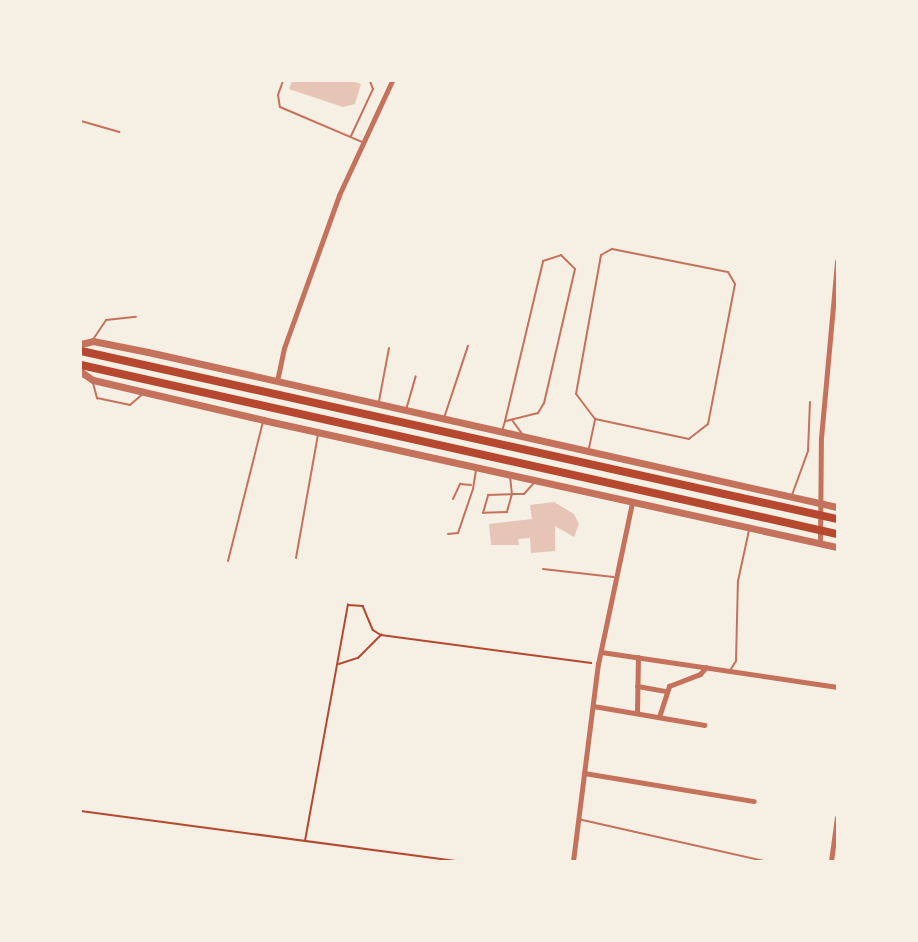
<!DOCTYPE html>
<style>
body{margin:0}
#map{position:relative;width:918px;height:942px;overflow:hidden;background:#f6efe4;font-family:Helvetica,sans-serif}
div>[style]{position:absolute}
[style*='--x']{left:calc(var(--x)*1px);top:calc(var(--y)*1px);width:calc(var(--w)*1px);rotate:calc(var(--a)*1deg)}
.building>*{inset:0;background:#e6c5b7}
.path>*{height:1.5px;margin:-0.75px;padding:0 0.75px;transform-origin:0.75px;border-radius:0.75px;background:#b5482f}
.service>*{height:2px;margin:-1px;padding:0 1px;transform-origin:1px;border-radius:1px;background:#c5725c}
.minor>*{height:5px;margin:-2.5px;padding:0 2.5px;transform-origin:2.5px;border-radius:2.5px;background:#c5725c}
.tertiary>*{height:7px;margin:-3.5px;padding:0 3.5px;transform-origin:3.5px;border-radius:3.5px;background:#c5725c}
.primary>*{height:8px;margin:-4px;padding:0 4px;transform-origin:4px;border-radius:4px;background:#b5482f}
span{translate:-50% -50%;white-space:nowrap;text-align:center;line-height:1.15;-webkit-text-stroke:4.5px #f6efe4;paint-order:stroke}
.frame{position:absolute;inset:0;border:82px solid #f6efe4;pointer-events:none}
</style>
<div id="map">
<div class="building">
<div style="clip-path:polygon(292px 81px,352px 81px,361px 84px,355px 104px,343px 107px,289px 89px)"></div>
<div style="clip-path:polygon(554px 502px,574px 514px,579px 524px,574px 537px,555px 526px,555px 551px,531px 553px,530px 538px,518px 539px,519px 545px,491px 545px,489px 524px,532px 519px,530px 505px)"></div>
</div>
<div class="path">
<div style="--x:339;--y:664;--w:20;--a:-18"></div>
<div style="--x:358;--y:658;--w:33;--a:-45"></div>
<div style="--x:381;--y:635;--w:212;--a:7.6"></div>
<div style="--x:81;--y:811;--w:378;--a:7.6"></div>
<div style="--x:305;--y:841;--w:240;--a:-79.7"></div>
<div style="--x:348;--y:605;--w:15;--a:4"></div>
<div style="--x:363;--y:606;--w:26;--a:67"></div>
<div style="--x:373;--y:630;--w:9;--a:32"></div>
</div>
<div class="service">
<div style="--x:283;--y:81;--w:15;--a:110"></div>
<div style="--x:278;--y:95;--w:12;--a:81"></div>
<div style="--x:280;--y:107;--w:89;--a:23.1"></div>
<div style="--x:81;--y:121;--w:40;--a:16"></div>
<div style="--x:351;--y:136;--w:52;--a:-64.9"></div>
<div style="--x:373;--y:89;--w:9;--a:-111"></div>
<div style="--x:612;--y:249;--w:118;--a:11.2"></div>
<div style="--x:728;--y:272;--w:14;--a:60"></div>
<div style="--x:735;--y:284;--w:143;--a:100.9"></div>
<div style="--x:708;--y:424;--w:24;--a:142"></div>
<div style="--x:689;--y:439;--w:96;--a:-168"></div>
<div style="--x:595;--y:419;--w:31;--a:-127"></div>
<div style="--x:576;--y:394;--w:141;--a:-79.8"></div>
<div style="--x:601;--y:255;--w:13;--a:-29"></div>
<div style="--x:94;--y:338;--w:22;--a:-56"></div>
<div style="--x:106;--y:320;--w:30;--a:-6"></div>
<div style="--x:93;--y:383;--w:16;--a:75"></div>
<div style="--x:97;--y:398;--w:34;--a:12"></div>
<div style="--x:130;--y:405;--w:18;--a:-41"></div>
<div style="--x:379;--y:401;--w:54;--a:-79.3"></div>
<div style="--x:406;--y:410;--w:35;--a:-74"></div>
<div style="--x:444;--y:418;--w:76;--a:-71.6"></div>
<div style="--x:512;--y:420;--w:19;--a:54"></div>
<div style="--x:502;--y:431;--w:10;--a:-73"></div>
<div style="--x:505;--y:421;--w:164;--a:-76.6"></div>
<div style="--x:543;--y:261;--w:19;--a:-18"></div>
<div style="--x:561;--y:255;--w:20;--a:45"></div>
<div style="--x:575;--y:269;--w:138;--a:103"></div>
<div style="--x:544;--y:403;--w:12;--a:121"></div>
<div style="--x:538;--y:413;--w:34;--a:166"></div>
<div style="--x:589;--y:448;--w:30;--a:-78"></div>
<div style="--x:510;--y:476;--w:18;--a:84"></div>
<div style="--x:512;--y:494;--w:12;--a:0"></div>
<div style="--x:524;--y:494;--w:15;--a:-48"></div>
<div style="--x:512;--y:494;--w:19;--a:106"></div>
<div style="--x:507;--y:512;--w:24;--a:178"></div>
<div style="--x:483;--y:513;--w:19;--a:-74"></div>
<div style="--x:488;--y:495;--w:24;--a:-2"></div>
<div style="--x:792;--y:495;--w:47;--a:-70"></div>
<div style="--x:808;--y:451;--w:49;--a:-87.7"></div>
<div style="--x:453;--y:499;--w:17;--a:-65"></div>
<div style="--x:460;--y:484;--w:11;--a:5"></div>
<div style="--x:448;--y:534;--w:10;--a:-6"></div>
<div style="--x:458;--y:533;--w:46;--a:-71.2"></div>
<div style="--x:473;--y:489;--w:20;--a:-81"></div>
<div style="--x:296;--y:558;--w:126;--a:-79.9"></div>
<div style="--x:228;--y:561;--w:143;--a:-75.9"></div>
<div style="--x:543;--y:569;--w:71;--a:6.4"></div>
<div style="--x:731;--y:669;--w:9;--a:-58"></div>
<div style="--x:736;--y:661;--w:80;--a:-88.6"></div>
<div style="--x:738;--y:581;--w:52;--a:-77.8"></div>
<div style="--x:578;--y:819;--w:192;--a:12.7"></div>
</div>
<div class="minor">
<div style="--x:277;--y:381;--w:34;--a:-78"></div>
<div style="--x:284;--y:348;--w:163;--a:-70.2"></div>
<div style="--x:339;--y:195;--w:126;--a:-65.1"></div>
<div style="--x:820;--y:543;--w:105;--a:-89.5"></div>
<div style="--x:821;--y:438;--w:178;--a:-84.8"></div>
<div style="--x:601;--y:652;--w:239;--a:8.4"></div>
<div style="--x:637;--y:686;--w:28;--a:10"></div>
<div style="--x:593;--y:706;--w:113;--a:9.7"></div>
<div style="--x:637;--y:713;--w:56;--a:-89"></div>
<div style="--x:659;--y:717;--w:33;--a:-72"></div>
<div style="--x:669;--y:686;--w:33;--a:-21"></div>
<div style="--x:700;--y:674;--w:9;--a:-49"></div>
<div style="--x:584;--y:773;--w:172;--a:9.4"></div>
<div style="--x:573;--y:861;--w:199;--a:-82.8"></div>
<div style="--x:598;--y:664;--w:165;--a:-78.1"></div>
<div style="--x:831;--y:861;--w:44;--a:-82.2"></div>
</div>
<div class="tertiary">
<div style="--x:81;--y:344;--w:12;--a:-14"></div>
<div style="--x:93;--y:341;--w:56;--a:11.3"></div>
<div style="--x:148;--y:352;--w:706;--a:12.68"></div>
<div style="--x:81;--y:372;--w:14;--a:34"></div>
<div style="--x:93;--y:380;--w:175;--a:13.2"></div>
<div style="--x:263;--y:420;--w:588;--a:12.48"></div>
</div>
<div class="primary">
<div style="--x:81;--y:351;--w:774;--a:12.53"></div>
<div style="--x:81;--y:365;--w:775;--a:12.6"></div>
</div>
<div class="frame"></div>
</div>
